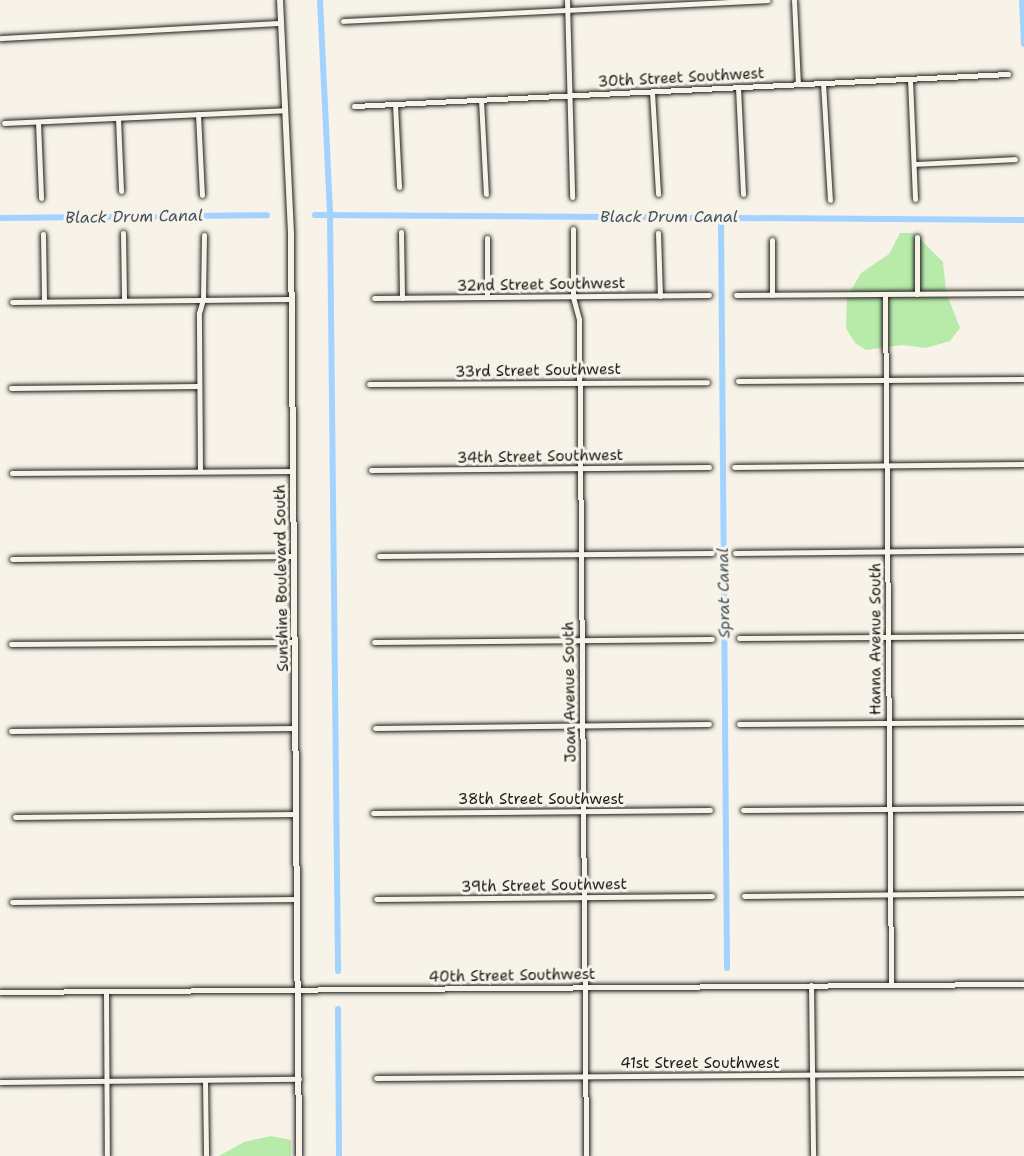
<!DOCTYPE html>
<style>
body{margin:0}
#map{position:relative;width:1024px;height:1156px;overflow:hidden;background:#f7f3e8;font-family:"Shantell Sans",sans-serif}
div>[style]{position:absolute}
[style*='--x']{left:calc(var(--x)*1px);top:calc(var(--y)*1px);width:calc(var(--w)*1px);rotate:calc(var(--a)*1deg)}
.green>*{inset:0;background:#b8eaaa}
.canal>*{height:6px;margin:-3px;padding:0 3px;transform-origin:3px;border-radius:3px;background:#a2d3ff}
.roads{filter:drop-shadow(0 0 2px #1c1c1c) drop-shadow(0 0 2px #1c1c1c)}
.minor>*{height:5px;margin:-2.5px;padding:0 2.5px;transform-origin:2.5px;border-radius:2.5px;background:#f7f3e8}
.tertiary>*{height:6px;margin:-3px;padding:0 3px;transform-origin:3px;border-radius:3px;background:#f7f3e8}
span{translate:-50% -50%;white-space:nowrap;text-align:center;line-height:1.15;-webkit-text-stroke:6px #f7f3e8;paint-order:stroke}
.street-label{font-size:15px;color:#1c1c1c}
.water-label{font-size:16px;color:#445360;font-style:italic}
</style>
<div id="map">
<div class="green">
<div style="clip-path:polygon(900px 233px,914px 233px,943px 262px,946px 292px,960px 328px,950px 341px,926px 348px,902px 345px,866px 350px,855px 343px,846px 328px,847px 297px,861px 273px,889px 254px)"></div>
<div style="clip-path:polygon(271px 1136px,291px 1140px,291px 1156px,219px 1156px,244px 1142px)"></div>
</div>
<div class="canal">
<div style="--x:320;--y:0;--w:215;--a:87.3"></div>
<div style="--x:330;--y:215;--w:756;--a:89.39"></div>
<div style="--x:1022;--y:0;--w:44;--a:87.4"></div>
<div style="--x:315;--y:215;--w:709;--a:0.4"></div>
<div style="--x:0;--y:218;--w:267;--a:-0.6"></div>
<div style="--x:721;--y:218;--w:750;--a:89.54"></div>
<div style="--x:338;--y:1009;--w:147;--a:89.6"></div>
</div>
<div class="roads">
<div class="minor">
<div style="--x:567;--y:0;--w:197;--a:88.5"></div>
<div style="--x:794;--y:0;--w:84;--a:87.3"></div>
<div style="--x:343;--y:21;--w:425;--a:-2.8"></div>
<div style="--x:0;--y:38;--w:281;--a:-3.1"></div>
<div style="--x:910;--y:79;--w:120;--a:87.6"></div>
<div style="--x:823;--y:83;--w:117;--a:86.6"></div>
<div style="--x:738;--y:87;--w:107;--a:87.3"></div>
<div style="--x:652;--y:92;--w:102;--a:86.6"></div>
<div style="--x:481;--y:100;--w:94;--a:87"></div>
<div style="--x:395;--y:104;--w:83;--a:87.2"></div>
<div style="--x:354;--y:106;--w:655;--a:-2.8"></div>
<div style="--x:198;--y:114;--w:81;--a:87.2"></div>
<div style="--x:118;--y:118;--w:73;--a:87.6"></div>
<div style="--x:38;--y:122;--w:76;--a:87.7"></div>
<div style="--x:4;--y:123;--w:281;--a:-2.6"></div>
<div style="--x:914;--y:164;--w:101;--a:-2.8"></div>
<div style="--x:573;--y:229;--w:68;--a:90"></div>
<div style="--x:573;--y:297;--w:23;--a:75"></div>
<div style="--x:579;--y:319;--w:837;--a:89.52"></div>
<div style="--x:401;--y:232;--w:66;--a:89.1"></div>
<div style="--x:123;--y:233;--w:67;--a:89.1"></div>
<div style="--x:658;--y:233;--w:63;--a:88.2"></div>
<div style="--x:43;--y:234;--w:67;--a:89.1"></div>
<div style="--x:917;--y:237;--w:57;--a:90"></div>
<div style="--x:487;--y:238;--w:59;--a:90"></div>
<div style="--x:885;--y:294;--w:690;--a:89.5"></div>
<div style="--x:736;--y:295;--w:288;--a:-0.4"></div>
<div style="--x:772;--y:295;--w:55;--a:-90"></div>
<div style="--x:374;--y:298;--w:335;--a:-0.5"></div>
<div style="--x:12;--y:302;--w:279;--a:-0.6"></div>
<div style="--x:738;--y:381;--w:286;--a:-0.4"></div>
<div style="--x:369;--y:384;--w:338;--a:-0.3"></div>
<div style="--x:11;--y:388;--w:188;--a:-0.6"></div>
<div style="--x:734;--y:467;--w:290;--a:-0.6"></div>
<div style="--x:371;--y:470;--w:338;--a:-0.5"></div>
<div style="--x:200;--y:471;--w:158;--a:-90.4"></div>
<div style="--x:199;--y:313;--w:15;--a:-74"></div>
<div style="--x:203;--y:299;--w:64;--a:-89.1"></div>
<div style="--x:12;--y:473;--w:281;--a:-0.4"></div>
<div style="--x:735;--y:553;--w:289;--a:-0.6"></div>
<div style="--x:379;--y:556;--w:333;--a:-0.5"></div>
<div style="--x:12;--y:559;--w:282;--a:-0.6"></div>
<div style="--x:739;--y:638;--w:285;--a:-0.4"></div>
<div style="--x:374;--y:642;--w:338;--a:-0.5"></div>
<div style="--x:11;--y:644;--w:284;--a:-0.4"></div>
<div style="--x:739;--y:724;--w:285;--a:-0.4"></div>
<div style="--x:375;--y:728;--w:334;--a:-0.7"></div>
<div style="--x:11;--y:731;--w:284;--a:-0.6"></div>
<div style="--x:743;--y:810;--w:281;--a:-0.4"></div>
<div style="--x:373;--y:813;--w:337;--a:-0.5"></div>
<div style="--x:15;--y:817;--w:281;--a:-0.6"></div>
<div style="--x:744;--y:896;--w:280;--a:-0.6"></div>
<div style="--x:376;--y:899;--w:336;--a:-0.5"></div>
<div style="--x:12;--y:902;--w:285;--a:-0.6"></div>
<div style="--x:811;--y:985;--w:171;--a:89.3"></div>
<div style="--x:106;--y:991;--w:165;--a:89.7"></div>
<div style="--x:0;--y:992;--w:1024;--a:-0.45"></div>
<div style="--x:376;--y:1078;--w:648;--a:-0.44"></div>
<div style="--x:205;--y:1080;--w:76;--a:89.2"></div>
<div style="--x:0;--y:1082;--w:299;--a:-0.6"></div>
</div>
<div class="tertiary">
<div style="--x:280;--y:0;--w:234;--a:87.3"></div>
<div style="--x:291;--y:234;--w:922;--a:89.5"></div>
</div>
</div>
<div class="street-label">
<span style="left:681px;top:78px;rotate:-3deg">30th Street Southwest</span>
<span style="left:541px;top:285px;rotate:-1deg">32nd Street Southwest</span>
<span style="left:538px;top:371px;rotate:-1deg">33rd Street Southwest</span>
<span style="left:540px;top:457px;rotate:-1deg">34th Street Southwest</span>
<span style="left:282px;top:578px;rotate:-91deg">Sunshine Boulevard South</span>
<span style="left:876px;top:639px;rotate:-90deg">Hanna Avenue South</span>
<span style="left:570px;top:692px;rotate:-91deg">Joan Avenue South</span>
<span style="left:541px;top:800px">38th Street Southwest</span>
<span style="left:544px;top:886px;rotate:-1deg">39th Street Southwest</span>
<span style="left:512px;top:976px;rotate:-1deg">40th Street Southwest</span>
<span style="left:700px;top:1064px">41st Street Southwest</span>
</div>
<div class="water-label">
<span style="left:134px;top:217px;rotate:-1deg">Black Drum Canal</span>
<span style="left:669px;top:217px">Black Drum Canal</span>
<span style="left:724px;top:593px;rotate:-91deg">Sprat Canal</span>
</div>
</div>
